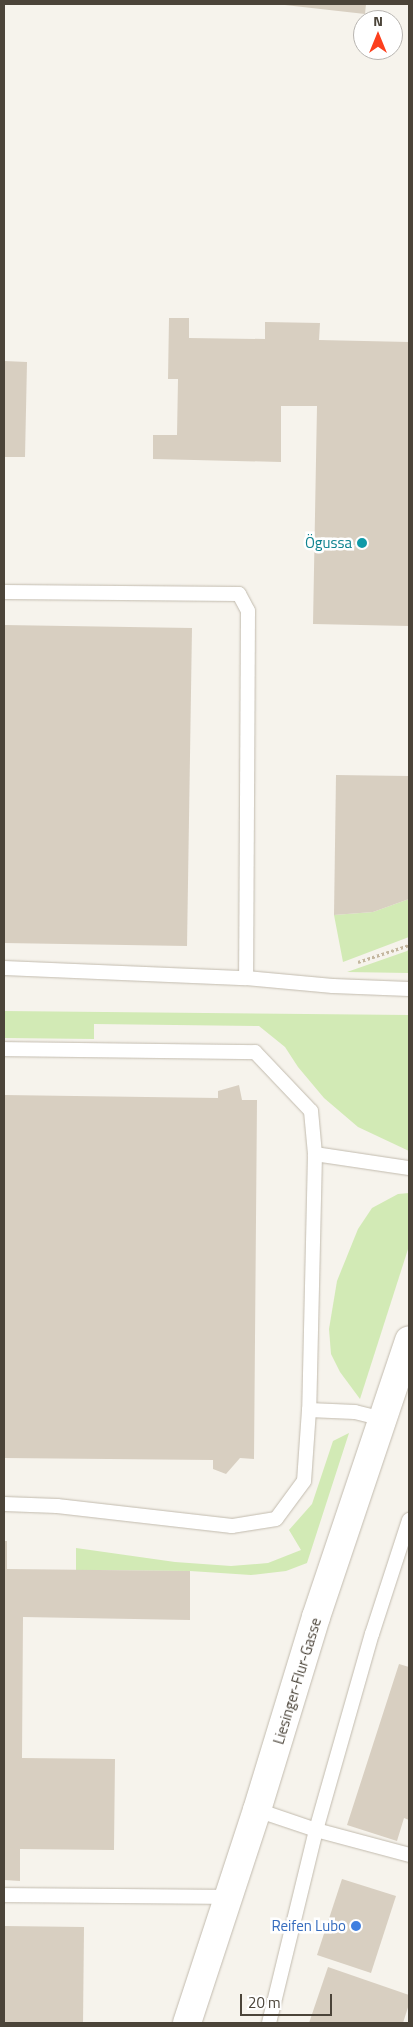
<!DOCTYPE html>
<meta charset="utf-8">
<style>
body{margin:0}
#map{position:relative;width:413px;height:2027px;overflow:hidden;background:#f6f3ec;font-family:"Titillium Web",sans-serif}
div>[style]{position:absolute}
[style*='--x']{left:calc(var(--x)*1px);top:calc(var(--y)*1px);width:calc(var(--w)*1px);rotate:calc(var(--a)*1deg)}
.green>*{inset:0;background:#d2eab5}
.building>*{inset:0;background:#d8cfc1}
.path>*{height:3px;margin-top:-1.5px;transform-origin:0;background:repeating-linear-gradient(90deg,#c4b79f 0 2.5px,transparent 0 5px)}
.roads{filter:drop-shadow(0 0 1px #c2bbae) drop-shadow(0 0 1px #c2bbae)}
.service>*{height:14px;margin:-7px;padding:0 7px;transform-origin:7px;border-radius:7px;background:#fff}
.minor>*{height:28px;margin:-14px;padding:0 14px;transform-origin:14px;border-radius:14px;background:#fff}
.dots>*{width:14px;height:14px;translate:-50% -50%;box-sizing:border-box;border:2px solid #fff;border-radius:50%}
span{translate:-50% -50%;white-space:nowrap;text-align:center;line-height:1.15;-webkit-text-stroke:5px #fff;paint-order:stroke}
.culture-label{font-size:15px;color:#0d838f}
.right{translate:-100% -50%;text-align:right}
.street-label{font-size:15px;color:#4b4439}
.shop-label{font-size:15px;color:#366cbe}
.frame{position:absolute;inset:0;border:5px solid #4b4439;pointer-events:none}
.north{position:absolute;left:353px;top:10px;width:50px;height:50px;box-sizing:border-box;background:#fff;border:1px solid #b7b4b0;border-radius:50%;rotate:0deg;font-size:14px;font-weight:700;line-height:20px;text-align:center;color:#4b4439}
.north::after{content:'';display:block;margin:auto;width:18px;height:22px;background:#fc3f1d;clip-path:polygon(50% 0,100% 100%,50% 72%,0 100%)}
.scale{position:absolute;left:240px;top:1994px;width:92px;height:22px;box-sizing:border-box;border:2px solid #4b4439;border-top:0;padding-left:6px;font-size:15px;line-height:18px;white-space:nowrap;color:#4b4439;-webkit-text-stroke:4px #fff;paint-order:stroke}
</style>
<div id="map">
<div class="green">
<div style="clip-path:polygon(409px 899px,409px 937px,343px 962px,334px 915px,373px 912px)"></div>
<div style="clip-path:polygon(409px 949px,409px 973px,347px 972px,407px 951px)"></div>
<div style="clip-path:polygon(4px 1011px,409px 1015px,409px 1151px,358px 1127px,324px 1098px,298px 1067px,285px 1047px,259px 1026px,94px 1024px,94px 1039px,4px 1038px)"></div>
<div style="clip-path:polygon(409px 1193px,409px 1246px,360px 1399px,340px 1372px,331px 1354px,329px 1329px,337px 1281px,358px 1229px,372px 1208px,398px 1194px)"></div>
<div style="clip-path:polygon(349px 1433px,307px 1563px,286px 1571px,251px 1575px,190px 1571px,76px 1570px,76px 1548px,175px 1562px,231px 1566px,268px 1563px,301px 1550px,289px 1530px,312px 1504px,333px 1441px)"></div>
</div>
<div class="building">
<div style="clip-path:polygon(276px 4px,366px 4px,365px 14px)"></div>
<div style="clip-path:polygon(169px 318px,189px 318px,189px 338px,265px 339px,265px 322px,320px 323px,319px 340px,409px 342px,409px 626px,313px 624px,317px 406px,281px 406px,281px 462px,153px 459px,153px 435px,177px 435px,178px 379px,168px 379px)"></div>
<div style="clip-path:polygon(4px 361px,27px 362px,25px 457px,4px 457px)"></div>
<div style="clip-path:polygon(4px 625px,192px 628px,187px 946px,4px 943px)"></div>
<div style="clip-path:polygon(336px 775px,409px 776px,409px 899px,373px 912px,334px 915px)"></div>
<div style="clip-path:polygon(239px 1085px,242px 1100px,257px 1100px,254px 1459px,240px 1458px,226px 1474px,213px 1469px,213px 1460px,4px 1458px,4px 1095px,218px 1098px,218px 1091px)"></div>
<div style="clip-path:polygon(4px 1541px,7px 1541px,7px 1569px,190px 1571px,190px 1620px,23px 1617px,22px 1758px,115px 1759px,114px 1850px,20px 1849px,20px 1881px,4px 1880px)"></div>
<div style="clip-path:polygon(399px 1664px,409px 1667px,409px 1820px,404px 1818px,397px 1841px,347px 1825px)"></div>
<div style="clip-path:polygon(342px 1879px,396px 1896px,371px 1973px,317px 1955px)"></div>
<div style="clip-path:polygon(4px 1926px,84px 1927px,83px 2023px,4px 2023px)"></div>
<div style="clip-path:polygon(328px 1967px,409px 1995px,409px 2004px,403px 2023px,309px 2023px)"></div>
</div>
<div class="path">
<div style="--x:358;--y:962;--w:54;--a:-18.4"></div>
</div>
<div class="roads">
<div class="service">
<div style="--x:4;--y:592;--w:235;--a:0.5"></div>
<div style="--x:239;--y:594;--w:19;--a:62"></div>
<div style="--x:248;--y:611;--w:367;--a:90.3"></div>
<div style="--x:4;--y:968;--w:242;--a:2.4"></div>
<div style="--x:246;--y:978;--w:87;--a:5.3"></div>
<div style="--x:333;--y:986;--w:76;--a:2.3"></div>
<div style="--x:4;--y:1049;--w:251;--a:0.7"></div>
<div style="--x:255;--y:1052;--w:81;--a:46.5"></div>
<div style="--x:311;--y:1111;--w:43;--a:84.7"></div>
<div style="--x:315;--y:1154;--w:256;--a:91.3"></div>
<div style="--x:309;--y:1410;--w:71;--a:94"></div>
<div style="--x:304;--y:1481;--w:47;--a:126.4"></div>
<div style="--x:276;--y:1519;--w:45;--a:171"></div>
<div style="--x:232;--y:1526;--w:176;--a:-173.5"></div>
<div style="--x:57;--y:1506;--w:53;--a:-177.8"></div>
<div style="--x:315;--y:1154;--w:95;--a:8.5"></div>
<div style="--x:309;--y:1410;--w:46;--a:2.5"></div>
<div style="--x:355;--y:1412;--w:29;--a:14"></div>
<div style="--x:257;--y:1810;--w:62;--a:18.7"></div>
<div style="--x:316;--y:1830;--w:96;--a:15"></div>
<div style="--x:4;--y:1895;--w:225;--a:0.5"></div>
<div style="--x:269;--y:2023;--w:199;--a:-76.3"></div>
<div style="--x:316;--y:1830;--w:204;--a:-74.1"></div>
<div style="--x:372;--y:1634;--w:120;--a:-72"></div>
</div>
<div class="minor">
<div style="--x:187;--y:2023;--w:224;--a:-71.8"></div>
<div style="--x:257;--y:1810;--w:202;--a:-73"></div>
<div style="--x:316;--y:1617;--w:292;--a:-71.4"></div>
</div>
</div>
<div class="dots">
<div style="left:362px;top:543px;background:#0f9aa8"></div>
<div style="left:356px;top:1926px;background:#3f7fe0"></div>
</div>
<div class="culture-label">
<span class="right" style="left:352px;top:543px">Ögussa</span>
</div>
<div class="street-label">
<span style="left:297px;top:1681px;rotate:-73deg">Liesinger-Flur-Gasse</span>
</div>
<div class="shop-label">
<span class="right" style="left:346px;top:1926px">Reifen Lubo</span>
</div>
<div class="frame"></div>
<div class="north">N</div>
<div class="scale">20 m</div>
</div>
